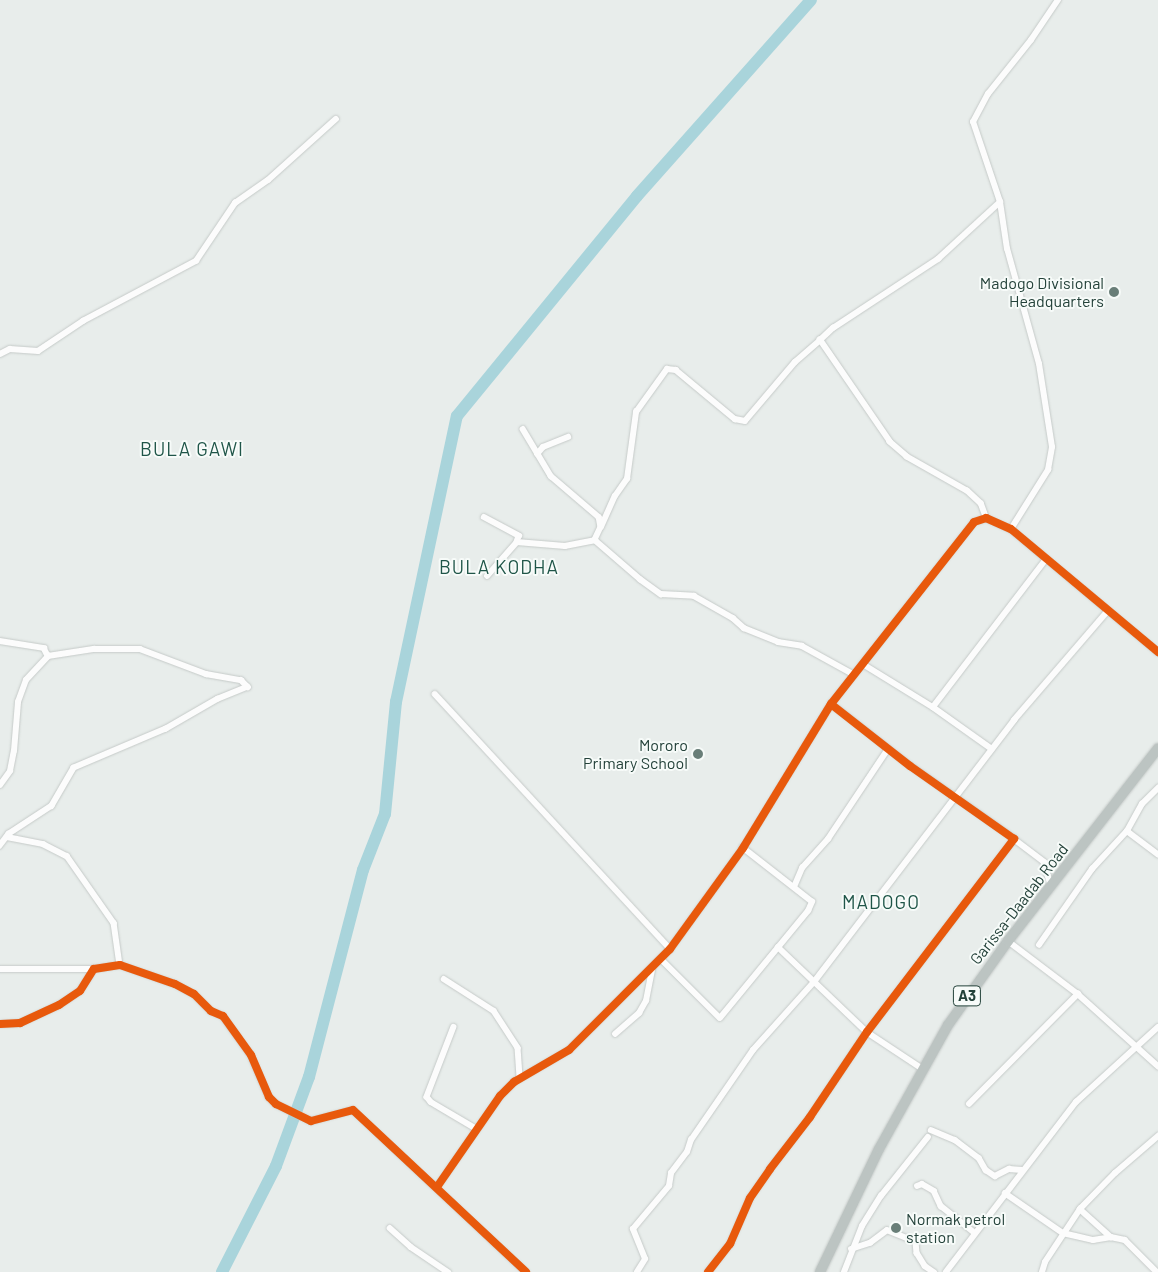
<!DOCTYPE html>
<style>
body{margin:0}
#map{position:relative;width:1158px;height:1272px;overflow:hidden;background:#e8edeb;font-family:Barlow,sans-serif}
div>[style]{position:absolute}
[style*='--x']{left:calc(var(--x)*1px);top:calc(var(--y)*1px);width:calc(var(--w)*1px);rotate:calc(var(--a)*1deg)}
.river>*{height:12px;margin:-6px;padding:0 6px;transform-origin:6px;border-radius:6px;background:#a9d4db}
.roads{filter:drop-shadow(0 0 1px #c5cac8) drop-shadow(0 0 1px #c5cac8)}
.street>*{height:5.5px;margin:-2.75px;padding:0 2.75px;transform-origin:2.75px;border-radius:2.75px;background:#fcfcfc}
.highway>*{height:10px;margin:-5px;padding:0 5px;transform-origin:5px;border-radius:5px;background:#bcc4c2}
.cycleway>*{height:8px;margin:-4px;padding:0 4px;transform-origin:4px;border-radius:4px;background:#e8590c}
.dots>*{width:14px;height:14px;translate:-50% -50%;box-sizing:border-box;border:2px solid #f7fbf9;border-radius:50%}
span{translate:-50% -50%;white-space:nowrap;text-align:center;line-height:1.15;-webkit-text-stroke:4px #f7fbf9;paint-order:stroke}
.shield-label span{padding:1px 4px;background:#f7fbf9;border:1px solid;border-radius:4px;-webkit-text-stroke-width:0}
.shield-label{font-size:15px;color:#24423a;font-weight:700}
.poi-label{font-size:16px;color:#24423a}
.right{translate:-100% -50%;text-align:right}
.left{translate:0 -50%;text-align:left}
.street-label{font-size:16px;color:#24423a}
.quarter-label{font-size:19px;color:#1f5548;letter-spacing:1px}
</style>
<div id="map">
<div class="river">
<div style="--x:222;--y:1272;--w:119;--a:-63"></div>
<div style="--x:276;--y:1166;--w:95;--a:-69.7"></div>
<div style="--x:309;--y:1077;--w:214;--a:-75.4"></div>
<div style="--x:363;--y:870;--w:60;--a:-68.6"></div>
<div style="--x:385;--y:814;--w:113;--a:-84.4"></div>
<div style="--x:396;--y:702;--w:292;--a:-78"></div>
<div style="--x:457;--y:416;--w:284;--a:-50.7"></div>
<div style="--x:637;--y:196;--w:262;--a:-48.4"></div>
</div>
<div class="roads">
<div class="street">
<div style="--x:0;--y:354;--w:11;--a:-27"></div>
<div style="--x:10;--y:349;--w:28;--a:4"></div>
<div style="--x:38;--y:351;--w:54;--a:-33.7"></div>
<div style="--x:83;--y:321;--w:128;--a:-28"></div>
<div style="--x:196;--y:261;--w:70;--a:-56.1"></div>
<div style="--x:235;--y:203;--w:40;--a:-34.9"></div>
<div style="--x:268;--y:180;--w:91;--a:-41.9"></div>
<div style="--x:523;--y:429;--w:55;--a:59.2"></div>
<div style="--x:551;--y:476;--w:63;--a:40.5"></div>
<div style="--x:599;--y:517;--w:10;--a:79"></div>
<div style="--x:601;--y:527;--w:14;--a:115"></div>
<div style="--x:595;--y:540;--w:60;--a:40.9"></div>
<div style="--x:640;--y:579;--w:26;--a:36"></div>
<div style="--x:661;--y:594;--w:33;--a:3"></div>
<div style="--x:694;--y:596;--w:45;--a:29.4"></div>
<div style="--x:733;--y:618;--w:15;--a:42"></div>
<div style="--x:744;--y:628;--w:37;--a:22"></div>
<div style="--x:778;--y:642;--w:24;--a:9"></div>
<div style="--x:802;--y:646;--w:58;--a:28.8"></div>
<div style="--x:537;--y:454;--w:9;--a:-49"></div>
<div style="--x:543;--y:447;--w:27;--a:-22"></div>
<div style="--x:484;--y:517;--w:40;--a:28"></div>
<div style="--x:519;--y:536;--w:6;--a:108"></div>
<div style="--x:986;--y:518;--w:15;--a:-110"></div>
<div style="--x:981;--y:504;--w:19;--a:-137"></div>
<div style="--x:967;--y:491;--w:69;--a:-150.5"></div>
<div style="--x:907;--y:457;--w:23;--a:-139"></div>
<div style="--x:890;--y:442;--w:124;--a:-124.5"></div>
<div style="--x:820;--y:340;--w:18;--a:-43"></div>
<div style="--x:833;--y:328;--w:126;--a:-33.3"></div>
<div style="--x:938;--y:259;--w:84;--a:-42.6"></div>
<div style="--x:601;--y:527;--w:34;--a:-66"></div>
<div style="--x:615;--y:496;--w:21;--a:-55"></div>
<div style="--x:627;--y:479;--w:68;--a:-82.3"></div>
<div style="--x:636;--y:412;--w:53;--a:-54.2"></div>
<div style="--x:667;--y:369;--w:9;--a:6"></div>
<div style="--x:676;--y:370;--w:77;--a:39.7"></div>
<div style="--x:735;--y:419;--w:10;--a:11"></div>
<div style="--x:745;--y:421;--w:77;--a:-49.7"></div>
<div style="--x:795;--y:362;--w:33;--a:-41"></div>
<div style="--x:1011;--y:529;--w:70;--a:-57.9"></div>
<div style="--x:1048;--y:470;--w:23;--a:-80"></div>
<div style="--x:1052;--y:447;--w:84;--a:-98.9"></div>
<div style="--x:1039;--y:364;--w:119;--a:-105.5"></div>
<div style="--x:1007;--y:249;--w:48;--a:-98.5"></div>
<div style="--x:1000;--y:202;--w:84;--a:-108.6"></div>
<div style="--x:973;--y:122;--w:32;--a:-62"></div>
<div style="--x:988;--y:94;--w:69;--a:-51.5"></div>
<div style="--x:1031;--y:40;--w:48;--a:-56"></div>
<div style="--x:487;--y:576;--w:45;--a:-48.6"></div>
<div style="--x:517;--y:542;--w:48;--a:4.8"></div>
<div style="--x:565;--y:546;--w:31;--a:-11"></div>
<div style="--x:0;--y:641;--w:45;--a:9"></div>
<div style="--x:44;--y:648;--w:9;--a:63"></div>
<div style="--x:863;--y:664;--w:82;--a:31.6"></div>
<div style="--x:933;--y:707;--w:72;--a:35.4"></div>
<div style="--x:435;--y:694;--w:347;--a:47.3"></div>
<div style="--x:933;--y:707;--w:186;--a:-52.6"></div>
<div style="--x:0;--y:785;--w:17;--a:-54"></div>
<div style="--x:10;--y:771;--w:20;--a:-79"></div>
<div style="--x:14;--y:751;--w:49;--a:-85.3"></div>
<div style="--x:18;--y:702;--w:23;--a:-70"></div>
<div style="--x:26;--y:680;--w:33;--a:-47"></div>
<div style="--x:48;--y:656;--w:47;--a:-8.7"></div>
<div style="--x:94;--y:649;--w:46;--a:0"></div>
<div style="--x:140;--y:649;--w:71;--a:20.7"></div>
<div style="--x:206;--y:674;--w:36;--a:10"></div>
<div style="--x:241;--y:680;--w:10;--a:45"></div>
<div style="--x:248;--y:687;--w:32;--a:158"></div>
<div style="--x:218;--y:699;--w:60;--a:150"></div>
<div style="--x:166;--y:729;--w:100;--a:157"></div>
<div style="--x:74;--y:768;--w:44;--a:120.1"></div>
<div style="--x:52;--y:806;--w:51;--a:146.9"></div>
<div style="--x:9;--y:834;--w:15;--a:127"></div>
<div style="--x:1127;--y:831;--w:39;--a:37"></div>
<div style="--x:7;--y:837;--w:37;--a:11"></div>
<div style="--x:43;--y:844;--w:27;--a:27"></div>
<div style="--x:67;--y:856;--w:82;--a:55"></div>
<div style="--x:114;--y:923;--w:42;--a:81.9"></div>
<div style="--x:1014;--y:839;--w:38;--a:37"></div>
<div style="--x:1044;--y:862;--w:24;--a:73"></div>
<div style="--x:794;--y:887;--w:21;--a:-67"></div>
<div style="--x:802;--y:868;--w:39;--a:-48"></div>
<div style="--x:828;--y:839;--w:108;--a:-56.3"></div>
<div style="--x:1008;--y:941;--w:88;--a:37.1"></div>
<div style="--x:1078;--y:994;--w:108;--a:42"></div>
<div style="--x:1039;--y:945;--w:93;--a:-55.1"></div>
<div style="--x:1092;--y:869;--w:52;--a:-47.4"></div>
<div style="--x:1127;--y:831;--w:31;--a:-61"></div>
<div style="--x:1142;--y:804;--w:23;--a:-45"></div>
<div style="--x:778;--y:947;--w:123;--a:43.7"></div>
<div style="--x:867;--y:1032;--w:67;--a:33.5"></div>
<div style="--x:661;--y:959;--w:83;--a:45"></div>
<div style="--x:720;--y:1018;--w:139;--a:-50.6"></div>
<div style="--x:808;--y:911;--w:10;--a:-66"></div>
<div style="--x:812;--y:902;--w:88;--a:-142"></div>
<div style="--x:0;--y:969;--w:94;--a:0"></div>
<div style="--x:444;--y:979;--w:59;--a:32.6"></div>
<div style="--x:494;--y:1011;--w:44;--a:57"></div>
<div style="--x:518;--y:1048;--w:30;--a:86"></div>
<div style="--x:0;--y:1024;--w:20;--a:-3"></div>
<div style="--x:20;--y:1023;--w:43;--a:-24.8"></div>
<div style="--x:59;--y:1005;--w:25;--a:-34"></div>
<div style="--x:80;--y:991;--w:26;--a:-58"></div>
<div style="--x:94;--y:969;--w:26;--a:-9"></div>
<div style="--x:120;--y:965;--w:58;--a:19.1"></div>
<div style="--x:175;--y:984;--w:21;--a:28"></div>
<div style="--x:194;--y:994;--w:24;--a:45"></div>
<div style="--x:211;--y:1011;--w:13;--a:23"></div>
<div style="--x:223;--y:1016;--w:48;--a:54.3"></div>
<div style="--x:251;--y:1055;--w:46;--a:66.8"></div>
<div style="--x:269;--y:1097;--w:10;--a:45"></div>
<div style="--x:276;--y:1104;--w:39;--a:26"></div>
<div style="--x:311;--y:1121;--w:43;--a:-14.7"></div>
<div style="--x:353;--y:1110;--w:237;--a:43.1"></div>
<div style="--x:454;--y:1027;--w:75;--a:111.1"></div>
<div style="--x:427;--y:1097;--w:6;--a:51"></div>
<div style="--x:431;--y:1102;--w:51;--a:30.6"></div>
<div style="--x:615;--y:1034;--w:32;--a:-41"></div>
<div style="--x:639;--y:1013;--w:14;--a:-60"></div>
<div style="--x:646;--y:1001;--w:33;--a:-79"></div>
<div style="--x:969;--y:1104;--w:155;--a:-45.3"></div>
<div style="--x:931;--y:1130;--w:26;--a:23"></div>
<div style="--x:955;--y:1140;--w:30;--a:37"></div>
<div style="--x:979;--y:1158;--w:14;--a:60"></div>
<div style="--x:986;--y:1170;--w:11;--a:34"></div>
<div style="--x:995;--y:1176;--w:16;--a:-27"></div>
<div style="--x:1009;--y:1169;--w:13;--a:4"></div>
<div style="--x:917;--y:1186;--w:5;--a:-22"></div>
<div style="--x:922;--y:1184;--w:14;--a:30"></div>
<div style="--x:934;--y:1191;--w:17;--a:65"></div>
<div style="--x:941;--y:1206;--w:43;--a:38.5"></div>
<div style="--x:437;--y:1187;--w:111;--a:-55.3"></div>
<div style="--x:500;--y:1096;--w:20;--a:-45"></div>
<div style="--x:514;--y:1082;--w:64;--a:-30.2"></div>
<div style="--x:569;--y:1050;--w:143;--a:-45"></div>
<div style="--x:670;--y:949;--w:125;--a:-54.1"></div>
<div style="--x:743;--y:848;--w:169;--a:-58.6"></div>
<div style="--x:831;--y:704;--w:231;--a:-51.8"></div>
<div style="--x:974;--y:522;--w:13;--a:-18"></div>
<div style="--x:986;--y:518;--w:27;--a:24"></div>
<div style="--x:1011;--y:529;--w:192;--a:39.9"></div>
<div style="--x:1005;--y:1193;--w:70;--a:34.6"></div>
<div style="--x:1063;--y:1233;--w:31;--a:13"></div>
<div style="--x:1093;--y:1240;--w:18;--a:-9"></div>
<div style="--x:1111;--y:1237;--w:14;--a:12"></div>
<div style="--x:1125;--y:1240;--w:45;--a:45"></div>
<div style="--x:1080;--y:1209;--w:42;--a:42.1"></div>
<div style="--x:390;--y:1228;--w:28;--a:42"></div>
<div style="--x:411;--y:1247;--w:45;--a:34"></div>
<div style="--x:851;--y:1249;--w:20;--a:-18"></div>
<div style="--x:870;--y:1243;--w:21;--a:-37"></div>
<div style="--x:887;--y:1230;--w:31;--a:22"></div>
<div style="--x:916;--y:1242;--w:11;--a:85"></div>
<div style="--x:917;--y:1253;--w:15;--a:58"></div>
<div style="--x:925;--y:1266;--w:11;--a:34"></div>
<div style="--x:637;--y:1272;--w:15;--a:-58"></div>
<div style="--x:645;--y:1259;--w:32;--a:-112"></div>
<div style="--x:633;--y:1229;--w:56;--a:-50.1"></div>
<div style="--x:669;--y:1186;--w:13;--a:-81"></div>
<div style="--x:671;--y:1173;--w:26;--a:-53"></div>
<div style="--x:687;--y:1152;--w:13;--a:-72"></div>
<div style="--x:691;--y:1140;--w:109;--a:-55.4"></div>
<div style="--x:753;--y:1050;--w:91;--a:-48.1"></div>
<div style="--x:814;--y:982;--w:330;--a:-52.6"></div>
<div style="--x:1014;--y:720;--w:143;--a:-49.3"></div>
<div style="--x:708;--y:1272;--w:36;--a:-52"></div>
<div style="--x:730;--y:1244;--w:50;--a:-66.5"></div>
<div style="--x:750;--y:1198;--w:35;--a:-55"></div>
<div style="--x:770;--y:1169;--w:66;--a:-52.4"></div>
<div style="--x:810;--y:1117;--w:102;--a:-56.2"></div>
<div style="--x:867;--y:1032;--w:243;--a:-52.7"></div>
<div style="--x:1014;--y:839;--w:127;--a:-144.9"></div>
<div style="--x:910;--y:766;--w:100;--a:-141.9"></div>
<div style="--x:844;--y:1272;--w:49;--a:-68.6"></div>
<div style="--x:862;--y:1226;--w:36;--a:-58"></div>
<div style="--x:881;--y:1196;--w:75;--a:-51.5"></div>
<div style="--x:946;--y:1272;--w:214;--a:-52.6"></div>
<div style="--x:1076;--y:1102;--w:111;--a:-42.4"></div>
<div style="--x:1042;--y:1272;--w:10;--a:-73"></div>
<div style="--x:1045;--y:1262;--w:64;--a:-56.6"></div>
<div style="--x:1080;--y:1209;--w:50;--a:-45.8"></div>
<div style="--x:1115;--y:1173;--w:57;--a:-40.7"></div>
</div>
<div class="highway">
<div style="--x:820;--y:1272;--w:136;--a:-64.4"></div>
<div style="--x:879;--y:1149;--w:142;--a:-60.9"></div>
<div style="--x:948;--y:1025;--w:103;--a:-54.5"></div>
<div style="--x:1008;--y:941;--w:244;--a:-52.1"></div>
</div>
</div>
<div class="cycleway">
<div style="--x:0;--y:1024;--w:20;--a:-3"></div>
<div style="--x:20;--y:1023;--w:43;--a:-24.8"></div>
<div style="--x:59;--y:1005;--w:25;--a:-34"></div>
<div style="--x:80;--y:991;--w:26;--a:-58"></div>
<div style="--x:94;--y:969;--w:26;--a:-9"></div>
<div style="--x:120;--y:965;--w:58;--a:19.1"></div>
<div style="--x:175;--y:984;--w:21;--a:28"></div>
<div style="--x:194;--y:994;--w:24;--a:45"></div>
<div style="--x:211;--y:1011;--w:13;--a:23"></div>
<div style="--x:223;--y:1016;--w:48;--a:54.3"></div>
<div style="--x:251;--y:1055;--w:46;--a:66.8"></div>
<div style="--x:269;--y:1097;--w:10;--a:45"></div>
<div style="--x:276;--y:1104;--w:39;--a:26"></div>
<div style="--x:311;--y:1121;--w:43;--a:-14.7"></div>
<div style="--x:353;--y:1110;--w:237;--a:43.1"></div>
<div style="--x:437;--y:1187;--w:111;--a:-55.3"></div>
<div style="--x:500;--y:1096;--w:20;--a:-45"></div>
<div style="--x:514;--y:1082;--w:64;--a:-30.2"></div>
<div style="--x:569;--y:1050;--w:143;--a:-45"></div>
<div style="--x:670;--y:949;--w:125;--a:-54.1"></div>
<div style="--x:743;--y:848;--w:169;--a:-58.6"></div>
<div style="--x:831;--y:704;--w:231;--a:-51.8"></div>
<div style="--x:974;--y:522;--w:13;--a:-18"></div>
<div style="--x:986;--y:518;--w:27;--a:24"></div>
<div style="--x:1011;--y:529;--w:192;--a:39.9"></div>
<div style="--x:708;--y:1272;--w:36;--a:-52"></div>
<div style="--x:730;--y:1244;--w:50;--a:-66.5"></div>
<div style="--x:750;--y:1198;--w:35;--a:-55"></div>
<div style="--x:770;--y:1169;--w:66;--a:-52.4"></div>
<div style="--x:810;--y:1117;--w:102;--a:-56.2"></div>
<div style="--x:867;--y:1032;--w:243;--a:-52.7"></div>
<div style="--x:1014;--y:839;--w:127;--a:-144.9"></div>
<div style="--x:910;--y:766;--w:100;--a:-141.9"></div>
</div>
<div class="dots">
<div style="left:1114px;top:292px;background:#697e78"></div>
<div style="left:698px;top:754px;background:#697e78"></div>
<div style="left:896px;top:1228px;background:#697e78"></div>
</div>
<div class="shield-label">
<span style="left:967px;top:996px">A3</span>
</div>
<div class="poi-label">
<span class="right" style="left:1104px;top:292px">Madogo Divisional<br>Headquarters</span>
<span class="right" style="left:688px;top:754px">Mororo<br>Primary School</span>
<span class="left" style="left:906px;top:1228px">Normak petrol<br>station</span>
</div>
<div class="street-label">
<span style="left:1019px;top:904px;rotate:-52deg">Garissa-Daadab Road</span>
</div>
<div class="quarter-label">
<span style="left:192px;top:449px">BULA GAWI</span>
<span style="left:499px;top:567px">BULA KODHA</span>
<span style="left:881px;top:902px">MADOGO</span>
</div>
</div>
